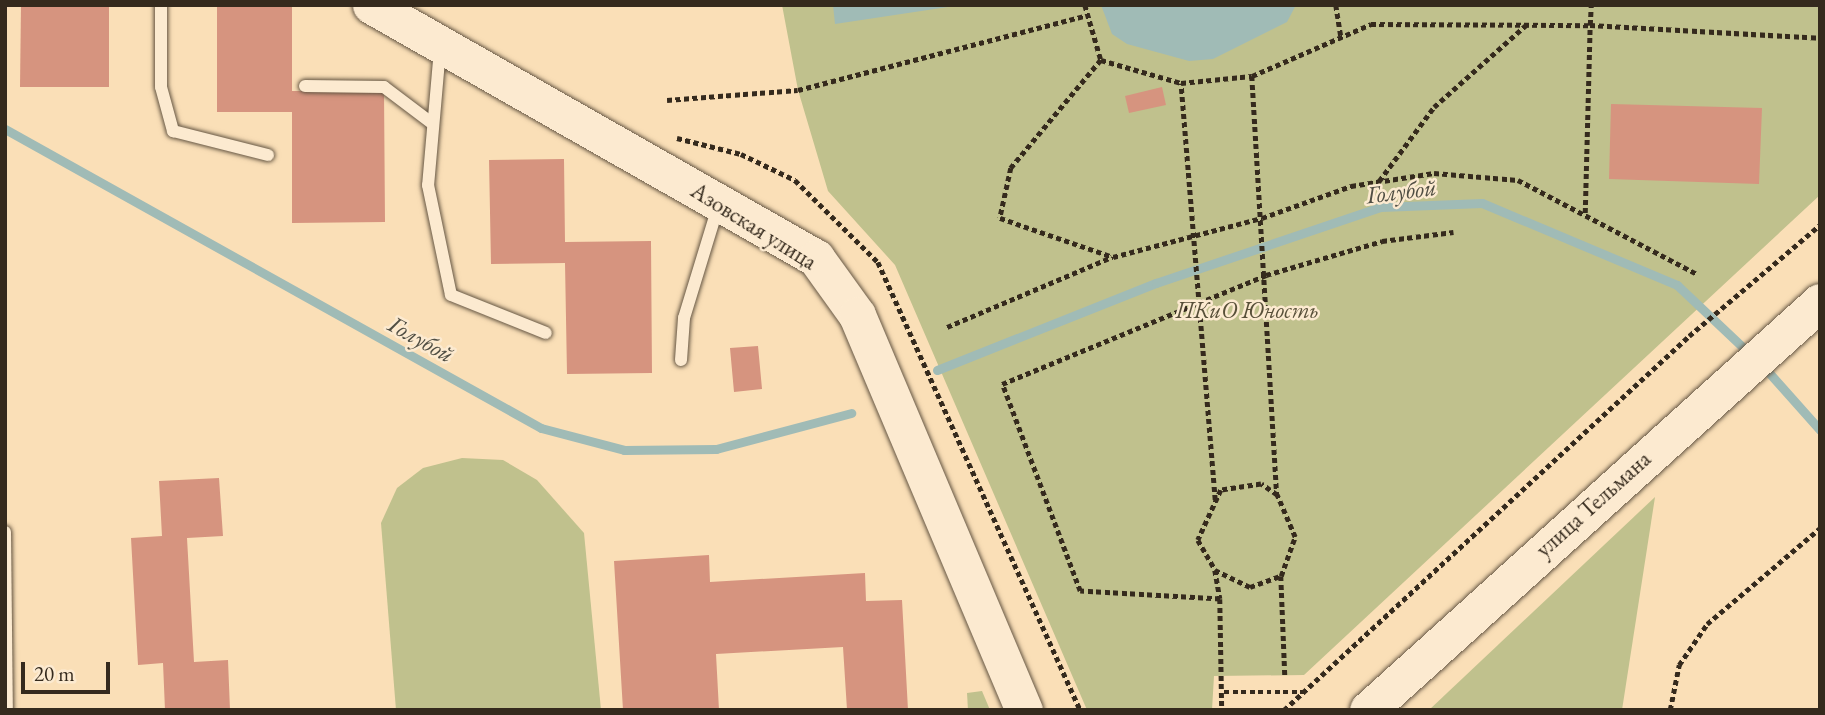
<!DOCTYPE html>
<meta charset="utf-8">
<style>
body{margin:0}
#map{position:relative;width:1825px;height:715px;overflow:hidden;background:#fadfb7;font-family:"EB Garamond",serif}
div>[style]{position:absolute}
[style*='--x']{left:calc(var(--x)*1px);top:calc(var(--y)*1px);width:calc(var(--w)*1px);rotate:calc(var(--a)*1deg)}
.green>*{inset:0;background:#c0c18d}
.water>*{inset:0;background:#a0bbb6}
.stream>*{height:9px;margin:-4.5px;padding:0 4.5px;transform-origin:4.5px;border-radius:4.5px;background:#a0bbb6}
.building>*{inset:0;background:#d6947f}
.path>*{height:4.5px;margin-top:-2.25px;transform-origin:0;background:repeating-linear-gradient(90deg,#352a1d 0 5px,transparent 0 8.5px)}
.roads{filter:drop-shadow(0 0 2px #665744) drop-shadow(0 0 2px #665744)}
.lane>*{height:12px;margin:-6px;padding:0 6px;transform-origin:6px;border-radius:6px;background:#fcead0}
.secondary>*{height:37px;margin:-18.5px;padding:0 18.5px;transform-origin:18.5px;border-radius:18.5px;background:#fcead0}
span{translate:-50% -50%;white-space:nowrap;text-align:center;line-height:1.15;-webkit-text-stroke:5px #fcead0;paint-order:stroke}
.street-label{font-size:23px;color:#352a1d}
.park-label{font-size:23px;color:#585039;font-style:italic}
.water-label{font-size:24px;color:#504e43;font-style:italic}
.frame{position:absolute;inset:0;border:7px solid #352a1d;pointer-events:none}
.scale{position:absolute;left:21px;top:662px;width:89px;height:32px;box-sizing:border-box;border:4px solid #352a1d;border-top:0;padding-left:9px;font-size:21px;line-height:24px;white-space:nowrap;color:#352a1d;-webkit-text-stroke:5px #fcead0;paint-order:stroke}
</style>
<div id="map">
<div class="green">
<div style="clip-path:polygon(782px 5px,1820px 5px,1820px 195px,1304px 675px,1214px 676px,1212px 710px,1087px 710px,895px 265px,828px 191px,798px 90px)"></div>
<div style="clip-path:polygon(462px 458px,503px 460px,537px 480px,584px 533px,601px 710px,396px 710px,381px 523px,397px 488px,423px 468px)"></div>
<div style="clip-path:polygon(1655px 497px,1622px 710px,1429px 710px)"></div>
<div style="clip-path:polygon(982px 691px,990px 710px,968px 710px,967px 693px)"></div>
</div>
<div class="water">
<div style="clip-path:polygon(833px 5px,961px 5px,835px 24px)"></div>
<div style="clip-path:polygon(1101px 5px,1296px 5px,1287px 22px,1213px 59px,1189px 61px,1127px 44px,1112px 34px)"></div>
</div>
<div class="stream">
<div style="--x:5;--y:129;--w:614;--a:29.15"></div>
<div style="--x:541;--y:428;--w:86;--a:14.8"></div>
<div style="--x:624;--y:450;--w:92;--a:-0.6"></div>
<div style="--x:716;--y:449;--w:140;--a:-14.9"></div>
<div style="--x:1763;--y:366;--w:86;--a:48.3"></div>
<div style="--x:937;--y:370;--w:236;--a:-21.7"></div>
<div style="--x:1156;--y:283;--w:237;--a:-18.7"></div>
<div style="--x:1381;--y:207;--w:101;--a:-2.3"></div>
<div style="--x:1482;--y:203;--w:212;--a:22.8"></div>
<div style="--x:1677;--y:285;--w:100;--a:43.4"></div>
</div>
<div class="building">
<div style="clip-path:polygon(21px 5px,109px 5px,109px 87px,20px 87px)"></div>
<div style="clip-path:polygon(217px 5px,292px 5px,292px 91px,384px 91px,385px 222px,292px 223px,292px 112px,217px 112px)"></div>
<div style="clip-path:polygon(1162px 87px,1166px 105px,1129px 113px,1125px 96px)"></div>
<div style="clip-path:polygon(1611px 104px,1762px 108px,1759px 184px,1609px 179px)"></div>
<div style="clip-path:polygon(564px 159px,565px 242px,651px 241px,652px 373px,567px 374px,565px 263px,491px 264px,489px 160px)"></div>
<div style="clip-path:polygon(758px 346px,762px 389px,734px 392px,730px 348px)"></div>
<div style="clip-path:polygon(219px 478px,223px 536px,187px 538px,194px 662px,228px 660px,230px 710px,165px 710px,163px 663px,138px 665px,131px 538px,162px 536px,159px 481px)"></div>
<div style="clip-path:polygon(709px 555px,710px 582px,865px 573px,866px 601px,902px 600px,908px 710px,847px 710px,843px 647px,716px 654px,719px 710px,623px 710px,614px 561px)"></div>
</div>
<div class="path">
<div style="--x:1085;--y:5;--w:57;--a:73.8"></div>
<div style="--x:1101;--y:60;--w:141;--a:129.8"></div>
<div style="--x:1011;--y:168;--w:51;--a:102.4"></div>
<div style="--x:1000;--y:218;--w:120;--a:19"></div>
<div style="--x:1113;--y:257;--w:154;--a:-14.7"></div>
<div style="--x:1262;--y:218;--w:95;--a:-19.8"></div>
<div style="--x:1351;--y:186;--w:84;--a:-8.9"></div>
<div style="--x:1434;--y:173;--w:84;--a:4.8"></div>
<div style="--x:1518;--y:180;--w:202;--a:27.7"></div>
<div style="--x:1336;--y:5;--w:33;--a:81"></div>
<div style="--x:1101;--y:60;--w:83;--a:16"></div>
<div style="--x:1252;--y:76;--w:420;--a:86.6"></div>
<div style="--x:667;--y:100;--w:131;--a:-4.4"></div>
<div style="--x:798;--y:90;--w:295;--a:-14.5"></div>
<div style="--x:677;--y:138;--w:66;--a:14"></div>
<div style="--x:741;--y:154;--w:60;--a:25.7"></div>
<div style="--x:795;--y:180;--w:117;--a:44.7"></div>
<div style="--x:878;--y:262;--w:491;--a:65.7"></div>
<div style="--x:1379;--y:181;--w:92;--a:-53.4"></div>
<div style="--x:1434;--y:107;--w:123;--a:-41.7"></div>
<div style="--x:1585;--y:213;--w:188;--a:-88.5"></div>
<div style="--x:1590;--y:25;--w:230;--a:3.2"></div>
<div style="--x:947;--y:327;--w:179;--a:-23"></div>
<div style="--x:1215;--y:500;--w:418;--a:-94.7"></div>
<div style="--x:1181;--y:83;--w:71;--a:-5.6"></div>
<div style="--x:1252;--y:76;--w:130;--a:-23.6"></div>
<div style="--x:1371;--y:24;--w:219;--a:0.3"></div>
<div style="--x:1590;--y:25;--w:20;--a:-87"></div>
<div style="--x:1215;--y:570;--w:39;--a:26"></div>
<div style="--x:1250;--y:587;--w:33;--a:-20"></div>
<div style="--x:1281;--y:576;--w:41;--a:-70.3"></div>
<div style="--x:1295;--y:537;--w:46;--a:-113.2"></div>
<div style="--x:1277;--y:495;--w:19;--a:-145"></div>
<div style="--x:1261;--y:484;--w:40;--a:171.5"></div>
<div style="--x:1221;--y:490;--w:55;--a:114.7"></div>
<div style="--x:1198;--y:540;--w:34;--a:60"></div>
<div style="--x:1215;--y:570;--w:29;--a:80"></div>
<div style="--x:1220;--y:599;--w:111;--a:89"></div>
<div style="--x:1281;--y:576;--w:99;--a:87.7"></div>
<div style="--x:1220;--y:599;--w:140;--a:-176.7"></div>
<div style="--x:1080;--y:591;--w:221;--a:-110.6"></div>
<div style="--x:1002;--y:384;--w:286;--a:-22.4"></div>
<div style="--x:1266;--y:275;--w:121;--a:-16.3"></div>
<div style="--x:1382;--y:241;--w:72;--a:-7.2"></div>
<div style="--x:1224;--y:692;--w:80;--a:0"></div>
<div style="--x:1284;--y:710;--w:551;--a:-42.72"></div>
<div style="--x:1689;--y:336;--w:172;--a:-40.3"></div>
<div style="--x:1670;--y:710;--w:46;--a:-78.7"></div>
<div style="--x:1679;--y:665;--w:50;--a:-55.7"></div>
<div style="--x:1707;--y:624;--w:148;--a:-40.3"></div>
</div>
<div class="roads">
<div class="lane">
<div style="--x:161;--y:5;--w:82;--a:90"></div>
<div style="--x:161;--y:87;--w:46;--a:74.7"></div>
<div style="--x:173;--y:131;--w:98;--a:14.2"></div>
<div style="--x:440;--y:49;--w:137;--a:95"></div>
<div style="--x:428;--y:185;--w:112;--a:78.2"></div>
<div style="--x:451;--y:295;--w:102;--a:21.8"></div>
<div style="--x:305;--y:86;--w:79;--a:0.7"></div>
<div style="--x:384;--y:87;--w:61;--a:37.1"></div>
<div style="--x:681;--y:360;--w:42;--a:-85.9"></div>
<div style="--x:684;--y:318;--w:116;--a:-73"></div>
<div style="--x:5;--y:532;--w:178;--a:89.4"></div>
</div>
<div class="secondary">
<div style="--x:371;--y:5;--w:512;--a:29.62"></div>
<div style="--x:816;--y:258;--w:70;--a:54.3"></div>
<div style="--x:857;--y:315;--w:429;--a:67.1"></div>
<div style="--x:1368;--y:710;--w:609;--a:-42.07"></div>
</div>
</div>
<div class="street-label">
<span style="left:754px;top:226px;rotate:32deg">Азовская улица</span>
<span style="left:1593px;top:504px;rotate:-42deg">улица Тельмана</span>
</div>
<div class="park-label">
<span style="left:1247px;top:310px">ПКиО Юность</span>
</div>
<div class="water-label">
<span style="left:1401px;top:191px;rotate:-7deg">Голубой</span>
<span style="left:421px;top:339px;rotate:29deg">Голубой</span>
</div>
<div class="frame"></div>
<div class="scale">20 m</div>
</div>
